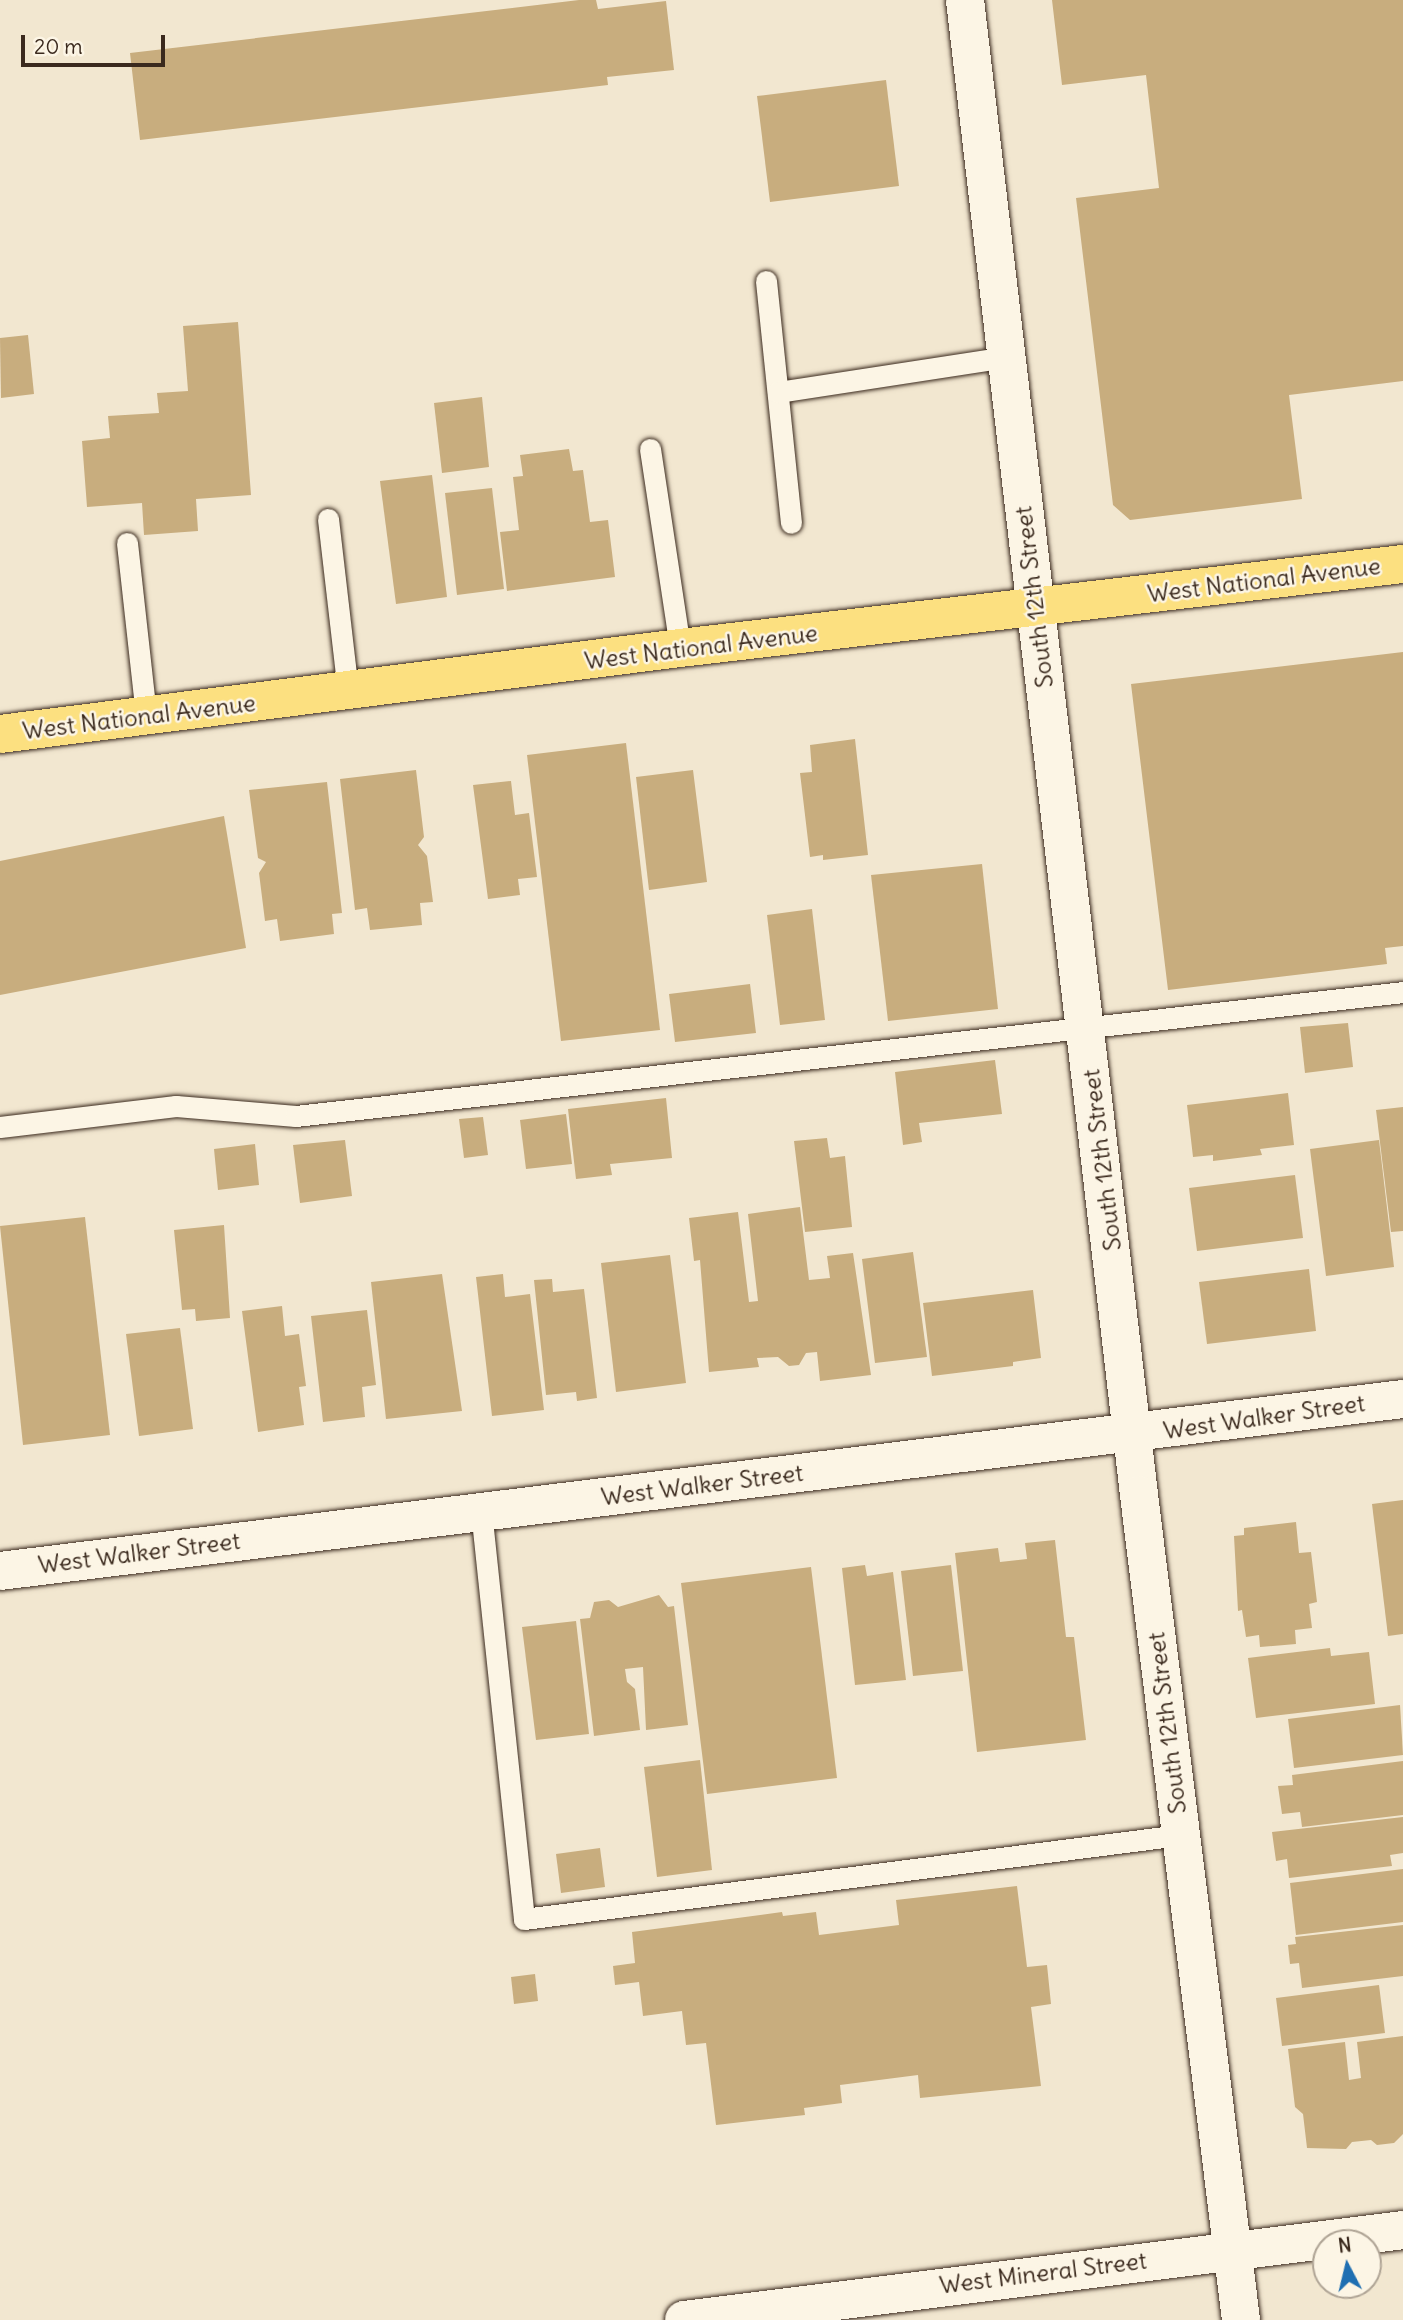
<!DOCTYPE html>
<style>
body{margin:0}
#map{position:relative;width:1403px;height:2320px;overflow:hidden;background:#f2e7d0;font-family:Delius,sans-serif}
div>[style]{position:absolute}
[style*='--x']{left:calc(var(--x)*1px);top:calc(var(--y)*1px);width:calc(var(--w)*1px);rotate:calc(var(--a)*1deg)}
.building>*{inset:0;background:#c8ad7e}
.roads{filter:drop-shadow(0 0 2px #3b2a1e) drop-shadow(0 0 2px #3b2a1e)}
.lane>*{height:21px;margin:-10.5px;padding:0 10.5px;transform-origin:10.5px;border-radius:10.5px;background:#fcf5e5}
.street>*{height:38px;margin:-19px;padding:0 19px;transform-origin:19px;border-radius:19px;background:#fcf5e5}
.primary>*{height:38px;margin:-19px;padding:0 19px;transform-origin:19px;border-radius:19px;background:#fce080}
span{translate:-50% -50%;white-space:nowrap;text-align:center;line-height:1.15;-webkit-text-stroke:5px #fcf5e5;paint-order:stroke}
.street-label{font-size:24px;color:#3b2a1e}
.north{position:absolute;left:1312px;top:2229px;width:70px;height:70px;box-sizing:border-box;background:#fcf5e5;border:2px solid #afa495;border-radius:50%;rotate:353deg;font-size:19px;font-weight:700;line-height:28px;text-align:center;color:#3b2a1e}
.north::after{content:'';display:block;margin:auto;width:24px;height:32px;background:#1f6fb2;clip-path:polygon(50% 0,100% 100%,50% 72%,0 100%)}
.scale{position:absolute;left:21px;top:35px;width:144px;height:32px;box-sizing:border-box;border:4px solid #3b2a1e;border-top:0;padding-left:9px;font-size:21px;line-height:24px;white-space:nowrap;color:#3b2a1e;-webkit-text-stroke:5px #fcf5e5;paint-order:stroke}
</style>
<div id="map">
<div class="building">
<div style="clip-path:polygon(579px 0,596px 0,598px 9px,666px 1px,674px 70px,607px 77px,608px 85px,140px 140px,130px 53px)"></div>
<div style="clip-path:polygon(1052px 0,1403px 0,1403px 381px,1289px 395px,1302px 499px,1130px 520px,1113px 505px,1076px 198px,1159px 188px,1146px 75px,1062px 85px)"></div>
<div style="clip-path:polygon(886px 80px,899px 186px,770px 202px,757px 96px)"></div>
<div style="clip-path:polygon(238px 322px,251px 495px,196px 499px,198px 531px,144px 535px,142px 503px,87px 507px,82px 441px,110px 438px,108px 416px,159px 413px,157px 393px,188px 391px,183px 326px)"></div>
<div style="clip-path:polygon(28px 335px,34px 394px,1px 398px,0 338px)"></div>
<div style="clip-path:polygon(482px 397px,489px 467px,442px 473px,434px 403px)"></div>
<div style="clip-path:polygon(569px 449px,573px 471px,583px 470px,590px 522px,608px 520px,615px 577px,507px 591px,500px 532px,519px 530px,513px 477px,523px 476px,520px 455px)"></div>
<div style="clip-path:polygon(432px 475px,447px 597px,396px 604px,380px 481px)"></div>
<div style="clip-path:polygon(492px 488px,504px 589px,457px 595px,445px 493px)"></div>
<div style="clip-path:polygon(1403px 652px,1403px 946px,1385px 948px,1387px 964px,1168px 990px,1131px 684px)"></div>
<div style="clip-path:polygon(855px 739px,868px 855px,823px 860px,823px 855px,810px 857px,800px 773px,812px 772px,810px 745px)"></div>
<div style="clip-path:polygon(626px 743px,660px 1030px,561px 1041px,527px 755px)"></div>
<div style="clip-path:polygon(416px 770px,424px 837px,418px 845px,427px 856px,433px 902px,420px 903px,422px 925px,370px 930px,367px 908px,355px 910px,340px 779px)"></div>
<div style="clip-path:polygon(693px 770px,707px 882px,649px 890px,636px 777px)"></div>
<div style="clip-path:polygon(511px 781px,515px 815px,529px 813px,537px 877px,518px 879px,520px 895px,488px 899px,473px 785px)"></div>
<div style="clip-path:polygon(327px 782px,342px 913px,332px 914px,334px 934px,280px 941px,277px 919px,265px 921px,259px 873px,266px 862px,258px 858px,249px 790px)"></div>
<div style="clip-path:polygon(224px 816px,246px 948px,0 995px,0 861px)"></div>
<div style="clip-path:polygon(982px 864px,998px 1009px,888px 1021px,871px 875px)"></div>
<div style="clip-path:polygon(812px 909px,825px 1020px,780px 1025px,767px 915px)"></div>
<div style="clip-path:polygon(750px 984px,756px 1033px,675px 1042px,669px 994px)"></div>
<div style="clip-path:polygon(1348px 1023px,1353px 1067px,1305px 1073px,1300px 1027px)"></div>
<div style="clip-path:polygon(995px 1060px,1002px 1114px,919px 1123px,922px 1142px,903px 1145px,895px 1072px)"></div>
<div style="clip-path:polygon(1288px 1093px,1294px 1145px,1260px 1149px,1262px 1155px,1213px 1161px,1213px 1155px,1193px 1157px,1187px 1105px)"></div>
<div style="clip-path:polygon(666px 1098px,672px 1158px,610px 1164px,612px 1175px,576px 1179px,568px 1109px)"></div>
<div style="clip-path:polygon(1403px 1107px,1403px 1231px,1391px 1232px,1376px 1110px)"></div>
<div style="clip-path:polygon(566px 1114px,572px 1164px,526px 1169px,520px 1120px)"></div>
<div style="clip-path:polygon(483px 1117px,488px 1155px,464px 1158px,459px 1119px)"></div>
<div style="clip-path:polygon(827px 1138px,830px 1158px,845px 1156px,852px 1227px,805px 1232px,794px 1141px)"></div>
<div style="clip-path:polygon(345px 1140px,352px 1196px,300px 1203px,293px 1145px)"></div>
<div style="clip-path:polygon(1379px 1140px,1394px 1267px,1326px 1276px,1310px 1149px)"></div>
<div style="clip-path:polygon(255px 1144px,259px 1185px,218px 1190px,214px 1149px)"></div>
<div style="clip-path:polygon(1295px 1175px,1303px 1238px,1197px 1251px,1189px 1188px)"></div>
<div style="clip-path:polygon(800px 1207px,809px 1280px,830px 1278px,827px 1256px,853px 1253px,871px 1375px,820px 1381px,817px 1352px,806px 1353px,799px 1365px,789px 1366px,778px 1357px,757px 1358px,759px 1367px,709px 1372px,700px 1260px,694px 1261px,689px 1218px,738px 1212px,749px 1302px,758px 1301px,748px 1214px)"></div>
<div style="clip-path:polygon(85px 1217px,110px 1435px,23px 1445px,0 1226px)"></div>
<div style="clip-path:polygon(224px 1225px,230px 1318px,196px 1321px,195px 1309px,182px 1310px,174px 1230px)"></div>
<div style="clip-path:polygon(913px 1252px,927px 1357px,875px 1363px,862px 1259px)"></div>
<div style="clip-path:polygon(670px 1255px,686px 1383px,616px 1392px,601px 1263px)"></div>
<div style="clip-path:polygon(1309px 1269px,1316px 1331px,1207px 1344px,1199px 1282px)"></div>
<div style="clip-path:polygon(442px 1274px,462px 1411px,386px 1419px,371px 1282px)"></div>
<div style="clip-path:polygon(503px 1274px,505px 1297px,530px 1294px,544px 1410px,492px 1416px,476px 1277px)"></div>
<div style="clip-path:polygon(552px 1279px,553px 1292px,584px 1289px,597px 1398px,577px 1401px,576px 1392px,546px 1395px,534px 1280px)"></div>
<div style="clip-path:polygon(1033px 1290px,1041px 1358px,1013px 1362px,1013px 1366px,932px 1376px,923px 1303px)"></div>
<div style="clip-path:polygon(282px 1306px,285px 1336px,299px 1334px,306px 1386px,299px 1387px,304px 1425px,258px 1432px,242px 1311px)"></div>
<div style="clip-path:polygon(367px 1310px,376px 1385px,362px 1387px,365px 1417px,323px 1422px,311px 1316px)"></div>
<div style="clip-path:polygon(180px 1328px,193px 1429px,139px 1436px,126px 1334px)"></div>
<div style="clip-path:polygon(1403px 1500px,1403px 1634px,1388px 1636px,1372px 1504px)"></div>
<div style="clip-path:polygon(1296px 1522px,1299px 1553px,1311px 1552px,1317px 1602px,1309px 1604px,1312px 1628px,1295px 1630px,1296px 1644px,1260px 1647px,1259px 1635px,1246px 1637px,1242px 1610px,1238px 1611px,1234px 1536px,1244px 1535px,1244px 1528px)"></div>
<div style="clip-path:polygon(1055px 1540px,1066px 1637px,1074px 1637px,1086px 1740px,977px 1752px,955px 1553px,998px 1548px,1000px 1562px,1027px 1559px,1025px 1543px)"></div>
<div style="clip-path:polygon(865px 1565px,867px 1576px,893px 1572px,906px 1680px,855px 1685px,842px 1568px)"></div>
<div style="clip-path:polygon(951px 1565px,963px 1671px,913px 1676px,901px 1571px)"></div>
<div style="clip-path:polygon(811px 1567px,837px 1778px,707px 1794px,681px 1583px)"></div>
<div style="clip-path:polygon(659px 1595px,668px 1607px,674px 1606px,688px 1725px,646px 1730px,643px 1667px,625px 1669px,627px 1682px,635px 1689px,640px 1730px,594px 1736px,580px 1619px,590px 1618px,594px 1602px,609px 1600px,618px 1607px)"></div>
<div style="clip-path:polygon(576px 1621px,589px 1734px,536px 1740px,522px 1627px)"></div>
<div style="clip-path:polygon(1330px 1648px,1331px 1656px,1369px 1652px,1375px 1704px,1256px 1718px,1248px 1658px)"></div>
<div style="clip-path:polygon(1400px 1705px,1403px 1755px,1294px 1768px,1288px 1719px)"></div>
<div style="clip-path:polygon(700px 1760px,712px 1870px,657px 1877px,644px 1767px)"></div>
<div style="clip-path:polygon(1403px 1761px,1403px 1815px,1302px 1827px,1300px 1812px,1282px 1814px,1278px 1786px,1293px 1785px,1292px 1775px)"></div>
<div style="clip-path:polygon(1403px 1817px,1403px 1853px,1390px 1855px,1392px 1866px,1289px 1878px,1287px 1859px,1276px 1861px,1272px 1832px)"></div>
<div style="clip-path:polygon(600px 1848px,605px 1887px,561px 1893px,556px 1854px)"></div>
<div style="clip-path:polygon(1403px 1869px,1403px 1922px,1296px 1935px,1290px 1883px)"></div>
<div style="clip-path:polygon(1017px 1886px,1027px 1967px,1047px 1965px,1051px 2004px,1031px 2007px,1041px 2086px,920px 2098px,918px 2075px,840px 2085px,842px 2103px,804px 2108px,805px 2115px,716px 2125px,706px 2043px,686px 2045px,682px 2011px,643px 2016px,639px 1982px,615px 1985px,613px 1966px,635px 1963px,632px 1932px,782px 1912px,783px 1916px,816px 1912px,819px 1935px,899px 1925px,896px 1900px)"></div>
<div style="clip-path:polygon(1403px 1925px,1403px 1976px,1302px 1988px,1299px 1963px,1290px 1964px,1288px 1945px,1296px 1944px,1295px 1937px)"></div>
<div style="clip-path:polygon(535px 1974px,538px 2001px,514px 2004px,511px 1977px)"></div>
<div style="clip-path:polygon(1379px 1985px,1385px 2033px,1282px 2046px,1276px 1998px)"></div>
<div style="clip-path:polygon(1403px 2036px,1403px 2134px,1394px 2143px,1377px 2145px,1371px 2140px,1352px 2142px,1346px 2149px,1307px 2148px,1303px 2114px,1295px 2107px,1288px 2049px,1345px 2042px,1349px 2080px,1361px 2078px,1357px 2042px)"></div>
</div>
<div class="roads">
<div class="lane">
<div style="--x:766;--y:281;--w:243;--a:84.1"></div>
<div style="--x:778;--y:392;--w:231;--a:-8.7"></div>
<div style="--x:650;--y:449;--w:201;--a:81.4"></div>
<div style="--x:328;--y:519;--w:173;--a:83.4"></div>
<div style="--x:127;--y:543;--w:172;--a:83.7"></div>
<div style="--x:0;--y:1127;--w:177;--a:-6.8"></div>
<div style="--x:176;--y:1106;--w:120;--a:4.8"></div>
<div style="--x:296;--y:1116;--w:1114;--a:-6.39"></div>
<div style="--x:481;--y:1510;--w:411;--a:84"></div>
<div style="--x:524;--y:1919;--w:661;--a:-7.3"></div>
</div>
<div class="street">
<div style="--x:965;--y:0;--w:1505;--a:83.36"></div>
<div style="--x:1139;--y:1495;--w:831;--a:82.95"></div>
<div style="--x:0;--y:1571;--w:1414;--a:-6.99"></div>
<div style="--x:684;--y:2320;--w:725;--a:-7.13"></div>
</div>
<div class="primary">
<div style="--x:0;--y:734;--w:685;--a:-7.21"></div>
<div style="--x:680;--y:648;--w:728;--a:-6.63"></div>
</div>
</div>
<div class="street-label">
<span style="left:1264px;top:580px;rotate:-7deg">West National Avenue</span>
<span style="left:1034px;top:597px;rotate:-97deg">South 12th Street</span>
<span style="left:701px;top:647px;rotate:-7deg">West National Avenue</span>
<span style="left:139px;top:717px;rotate:-7deg">West National Avenue</span>
<span style="left:1102px;top:1160px;rotate:-97deg">South 12th Street</span>
<span style="left:1264px;top:1417px;rotate:-8deg">West Walker Street</span>
<span style="left:702px;top:1485px;rotate:-7deg">West Walker Street</span>
<span style="left:139px;top:1553px;rotate:-7deg">West Walker Street</span>
<span style="left:1167px;top:1723px;rotate:-97deg">South 12th Street</span>
<span style="left:1043px;top:2273px;rotate:-7deg">West Mineral Street</span>
</div>
<div class="north">N</div>
<div class="scale">20 m</div>
</div>
